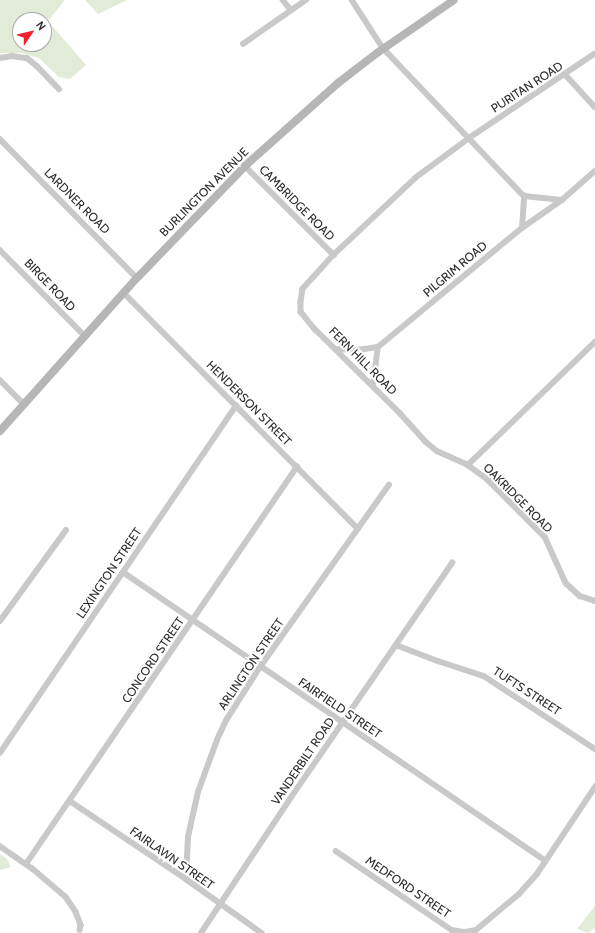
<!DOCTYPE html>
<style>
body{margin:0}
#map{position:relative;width:595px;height:933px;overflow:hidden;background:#fff;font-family:Cabin,sans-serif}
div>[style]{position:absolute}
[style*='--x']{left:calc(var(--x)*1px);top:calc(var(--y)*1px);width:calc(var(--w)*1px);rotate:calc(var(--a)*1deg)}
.green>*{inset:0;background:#e2ebd8}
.minor>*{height:5.5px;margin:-2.75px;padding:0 2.75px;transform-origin:2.75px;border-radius:2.75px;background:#c9c9c9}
.secondary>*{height:8px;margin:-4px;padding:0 4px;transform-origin:4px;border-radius:4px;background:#b6b6b6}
span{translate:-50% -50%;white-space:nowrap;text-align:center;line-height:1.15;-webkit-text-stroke:4px #fff;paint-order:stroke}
.street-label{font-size:12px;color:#2c2c2c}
.north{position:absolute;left:12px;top:12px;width:40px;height:40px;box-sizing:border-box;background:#fff;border:1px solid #ababab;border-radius:50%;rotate:55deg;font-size:11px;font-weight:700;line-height:16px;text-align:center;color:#2c2c2c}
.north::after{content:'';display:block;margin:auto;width:14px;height:18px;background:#f1202d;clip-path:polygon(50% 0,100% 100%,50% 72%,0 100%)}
</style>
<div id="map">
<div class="green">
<div style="clip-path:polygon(evenodd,0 0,65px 0,48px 21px,86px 65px,70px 79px,59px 77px,39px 58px,22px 53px,0 53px,0 0,20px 20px,44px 20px,44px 44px,20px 44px,20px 20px)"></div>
<div style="clip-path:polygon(85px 0,127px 0,98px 14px)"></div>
<div style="clip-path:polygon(0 854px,7px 859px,11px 867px,0 870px)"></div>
<div style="clip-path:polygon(595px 906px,595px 928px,588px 933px,577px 929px)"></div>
</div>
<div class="minor">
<div style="--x:283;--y:0;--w:13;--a:51"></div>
<div style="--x:352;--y:0;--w:57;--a:57.1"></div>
<div style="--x:383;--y:48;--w:204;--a:46.4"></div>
<div style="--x:524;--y:196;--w:38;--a:6"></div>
<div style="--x:243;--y:44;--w:77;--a:-34.9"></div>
<div style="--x:595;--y:54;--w:151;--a:146.1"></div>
<div style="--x:470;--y:138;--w:67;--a:143.5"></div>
<div style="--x:416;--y:178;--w:112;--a:136.8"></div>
<div style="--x:334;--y:255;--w:46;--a:132.4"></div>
<div style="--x:303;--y:289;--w:13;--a:99"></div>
<div style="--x:301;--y:302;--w:10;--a:90"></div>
<div style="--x:301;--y:312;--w:22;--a:51"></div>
<div style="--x:315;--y:329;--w:120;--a:44.7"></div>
<div style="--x:400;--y:413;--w:38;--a:48"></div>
<div style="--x:425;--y:441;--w:16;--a:40"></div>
<div style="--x:437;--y:451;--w:34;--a:24"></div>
<div style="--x:468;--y:465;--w:24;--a:36"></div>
<div style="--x:487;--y:479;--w:82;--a:45"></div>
<div style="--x:545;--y:537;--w:51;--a:65.5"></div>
<div style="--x:566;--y:583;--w:19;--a:43"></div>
<div style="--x:580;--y:596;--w:16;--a:18"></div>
<div style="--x:0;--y:58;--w:12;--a:-9"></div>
<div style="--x:12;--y:56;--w:15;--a:8"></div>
<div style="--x:27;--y:58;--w:13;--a:39"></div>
<div style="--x:37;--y:66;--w:32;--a:46"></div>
<div style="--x:566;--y:75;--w:43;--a:47.8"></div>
<div style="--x:0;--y:139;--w:195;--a:45.4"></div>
<div style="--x:245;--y:166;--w:126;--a:45"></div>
<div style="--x:522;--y:228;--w:32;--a:-86"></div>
<div style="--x:0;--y:250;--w:121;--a:45.3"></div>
<div style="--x:124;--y:293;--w:332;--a:45.2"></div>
<div style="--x:337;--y:349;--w:20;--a:3"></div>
<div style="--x:357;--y:350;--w:21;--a:-8"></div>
<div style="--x:0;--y:380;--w:34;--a:45"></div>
<div style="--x:373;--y:386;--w:39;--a:-83"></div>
<div style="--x:378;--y:347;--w:187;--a:-39.6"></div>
<div style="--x:522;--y:228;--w:49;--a:-35"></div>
<div style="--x:562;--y:200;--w:44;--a:-41.3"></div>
<div style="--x:468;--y:465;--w:177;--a:-44.1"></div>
<div style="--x:123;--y:572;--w:512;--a:34.34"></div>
<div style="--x:0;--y:621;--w:112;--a:-54"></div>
<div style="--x:396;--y:645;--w:45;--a:20.9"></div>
<div style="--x:438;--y:661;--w:48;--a:18.1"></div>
<div style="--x:484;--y:676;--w:133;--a:33.3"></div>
<div style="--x:0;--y:753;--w:420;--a:-55.8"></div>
<div style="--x:70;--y:801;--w:140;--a:33.9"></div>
<div style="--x:186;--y:879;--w:93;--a:35.4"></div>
<div style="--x:0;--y:846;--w:39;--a:35"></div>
<div style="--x:32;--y:868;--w:45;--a:40.5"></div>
<div style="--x:66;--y:897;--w:18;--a:56"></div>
<div style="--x:76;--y:912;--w:14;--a:69"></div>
<div style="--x:81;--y:925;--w:5;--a:101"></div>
<div style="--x:336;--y:851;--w:140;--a:34.3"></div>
<div style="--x:452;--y:930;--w:13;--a:9"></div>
<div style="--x:465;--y:932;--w:11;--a:-10"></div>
<div style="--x:476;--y:930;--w:56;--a:-39.9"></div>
<div style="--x:519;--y:894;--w:27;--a:-48"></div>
<div style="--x:537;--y:874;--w:105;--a:-56.3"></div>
<div style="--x:26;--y:864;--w:481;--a:-55.7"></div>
<div style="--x:186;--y:879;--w:42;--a:-87.3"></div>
<div style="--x:188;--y:837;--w:46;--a:-77.5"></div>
<div style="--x:198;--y:792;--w:55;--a:-69.9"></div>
<div style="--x:217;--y:740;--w:23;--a:-65"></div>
<div style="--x:227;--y:719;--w:62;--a:-57.6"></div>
<div style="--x:260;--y:667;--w:223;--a:-54.7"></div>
<div style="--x:201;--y:933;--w:164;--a:-56.4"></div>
<div style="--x:292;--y:796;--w:283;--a:-55.5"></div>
</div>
<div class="secondary">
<div style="--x:0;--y:431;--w:205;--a:-48.2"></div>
<div style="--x:137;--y:278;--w:156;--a:-46"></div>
<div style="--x:245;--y:166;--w:125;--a:-41.7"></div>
<div style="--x:338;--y:83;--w:49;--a:-37.6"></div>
<div style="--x:377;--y:53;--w:93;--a:-34.5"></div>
</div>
<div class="street-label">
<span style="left:527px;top:87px;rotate:-33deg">PURITAN ROAD</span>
<span style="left:204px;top:192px;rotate:-45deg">BURLINGTON AVENUE</span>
<span style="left:77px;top:201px;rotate:45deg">LARDNER ROAD</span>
<span style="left:297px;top:203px;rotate:45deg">CAMBRIDGE ROAD</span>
<span style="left:455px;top:269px;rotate:-40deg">PILGRIM ROAD</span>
<span style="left:50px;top:285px;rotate:46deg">BIRGE ROAD</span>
<span style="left:363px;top:361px;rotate:45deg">FERN HILL ROAD</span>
<span style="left:249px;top:403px;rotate:45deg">HENDERSON STREET</span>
<span style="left:518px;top:498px;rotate:45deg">OAKRIDGE ROAD</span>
<span style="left:109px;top:573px;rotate:-56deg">LEXINGTON STREET</span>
<span style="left:153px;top:660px;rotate:-56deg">CONCORD STREET</span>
<span style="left:251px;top:664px;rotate:-56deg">ARLINGTON STREET</span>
<span style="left:527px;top:691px;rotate:33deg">TUFTS STREET</span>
<span style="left:340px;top:708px;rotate:34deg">FAIRFIELD STREET</span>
<span style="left:303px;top:761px;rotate:-56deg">VANDERBILT ROAD</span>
<span style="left:172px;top:858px;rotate:35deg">FAIRLAWN STREET</span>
<span style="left:408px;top:887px;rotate:34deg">MEDFORD STREET</span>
</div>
<div class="north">N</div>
</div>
